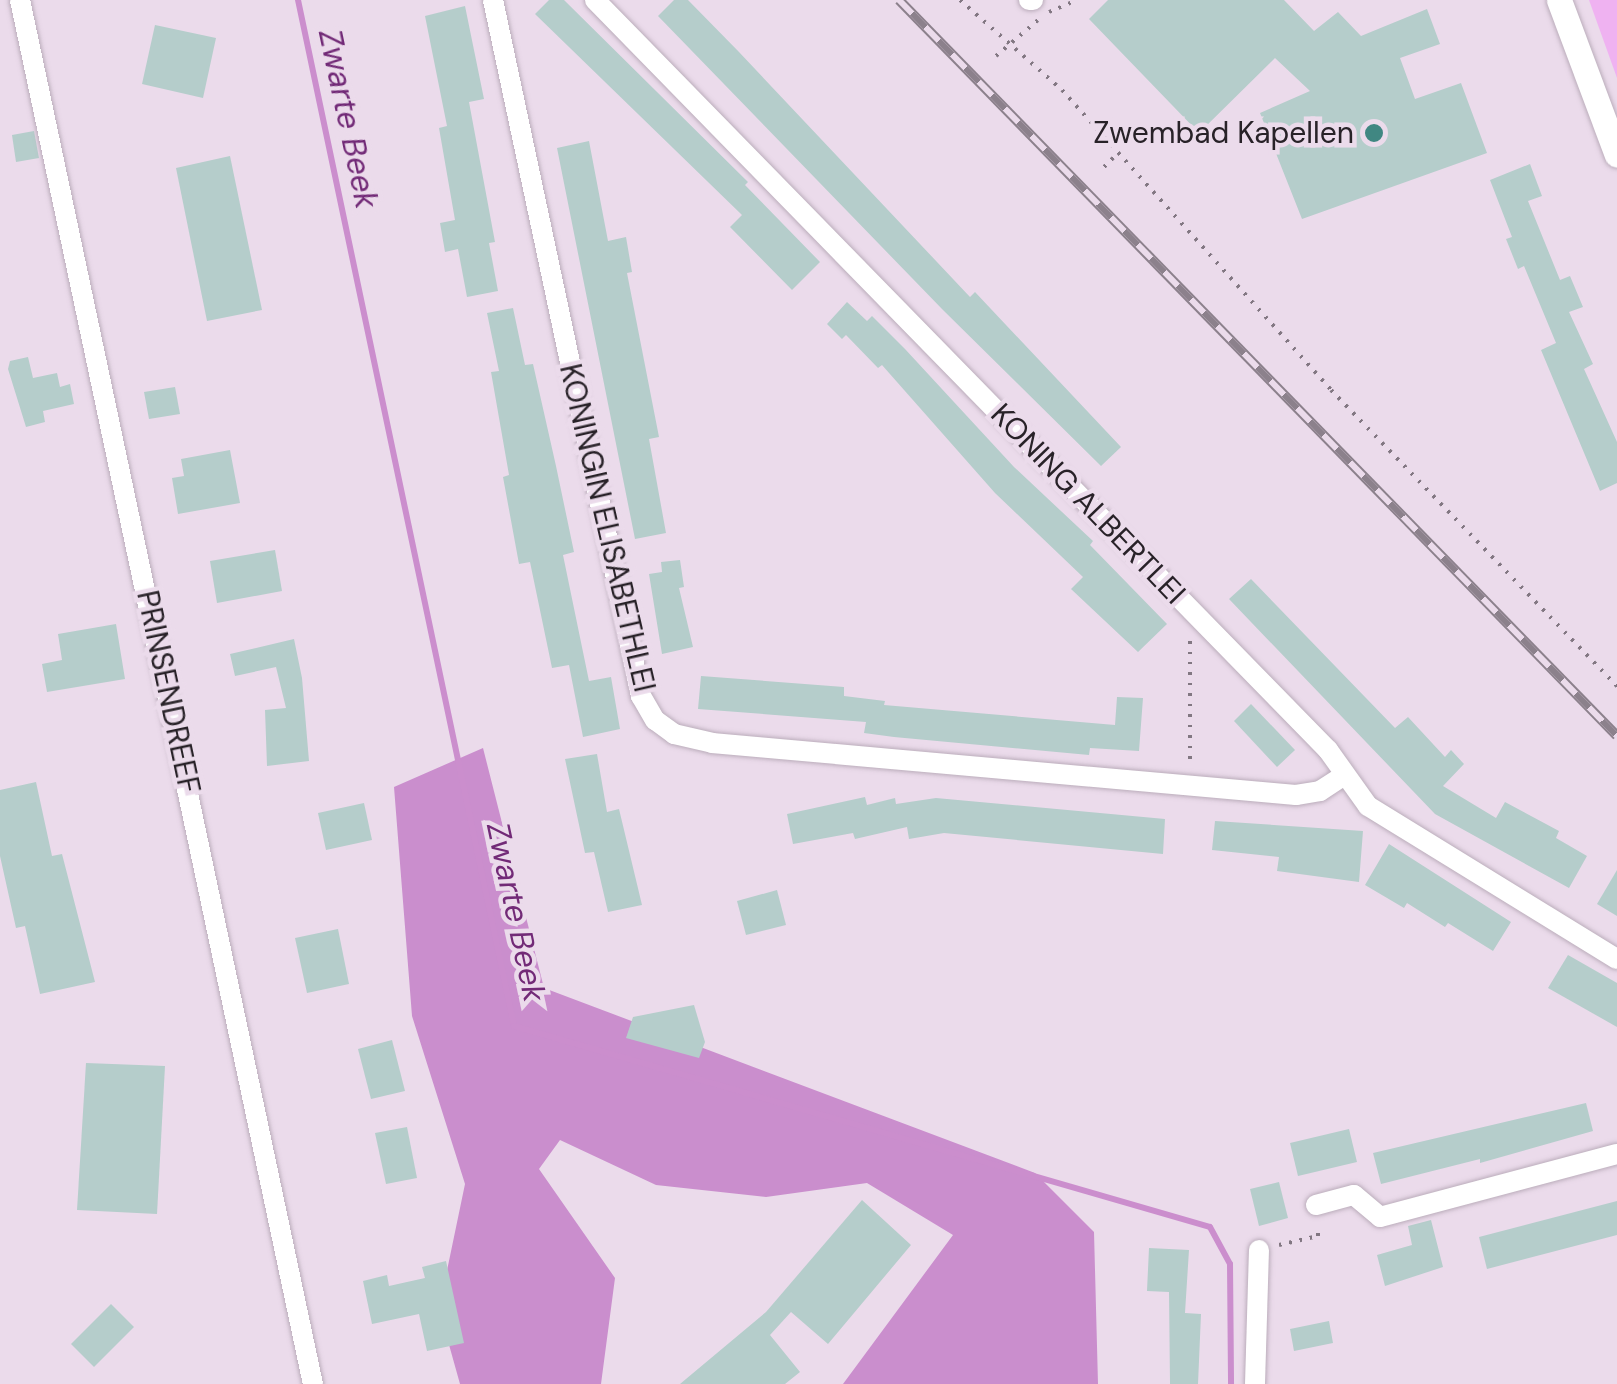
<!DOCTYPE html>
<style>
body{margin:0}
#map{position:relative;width:1617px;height:1384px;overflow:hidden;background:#ebdbeb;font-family:"DM Sans",sans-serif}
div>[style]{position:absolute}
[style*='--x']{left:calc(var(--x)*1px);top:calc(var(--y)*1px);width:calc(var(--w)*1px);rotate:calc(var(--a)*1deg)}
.green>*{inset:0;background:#efb2f1}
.forest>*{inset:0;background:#ca8ecd}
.stream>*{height:6px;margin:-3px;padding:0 3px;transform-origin:3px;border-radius:3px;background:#cb8ecd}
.building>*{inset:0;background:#b5cdcb}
.path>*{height:4px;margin-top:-2px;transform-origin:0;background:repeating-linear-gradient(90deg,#827782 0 2.5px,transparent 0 10.5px)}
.roads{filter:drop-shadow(0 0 2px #bbadbb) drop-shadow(0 0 2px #bbadbb)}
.minor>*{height:20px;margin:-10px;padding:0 10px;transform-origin:10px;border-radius:10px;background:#fff}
.tertiary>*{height:25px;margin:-12.5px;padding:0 12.5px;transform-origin:12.5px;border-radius:12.5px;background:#fff}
.rail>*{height:10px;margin-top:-5px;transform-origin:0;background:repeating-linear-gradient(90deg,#ebdbeb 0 19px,#8c818c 0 38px);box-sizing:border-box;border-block:2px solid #8c818c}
.dots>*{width:28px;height:28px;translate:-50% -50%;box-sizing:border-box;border:5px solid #ebdbeb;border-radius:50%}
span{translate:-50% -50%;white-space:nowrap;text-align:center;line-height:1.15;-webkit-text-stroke:9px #ebdbeb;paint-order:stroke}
.poi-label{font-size:30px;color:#282228}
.right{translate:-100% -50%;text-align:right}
.street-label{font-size:30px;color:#282228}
.water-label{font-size:32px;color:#722a77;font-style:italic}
</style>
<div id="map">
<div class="green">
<div style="clip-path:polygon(1589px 0,1617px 0,1617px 78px)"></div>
</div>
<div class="forest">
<div style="clip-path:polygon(483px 748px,544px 988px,1035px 1173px,1094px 1232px,1098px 1384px,843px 1384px,953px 1235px,867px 1183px,766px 1197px,656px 1185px,560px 1140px,539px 1169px,615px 1278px,601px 1384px,460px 1384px,439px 1309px,465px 1184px,412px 1016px,394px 787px)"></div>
</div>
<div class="stream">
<div style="--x:298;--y:0;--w:1048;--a:78.11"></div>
<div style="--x:514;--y:1026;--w:724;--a:16.11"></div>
<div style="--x:1210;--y:1227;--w:42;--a:61.6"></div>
<div style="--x:1230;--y:1264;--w:120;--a:89.5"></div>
</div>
<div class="building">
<div style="clip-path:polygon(549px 0,564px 0,748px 182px,745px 185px,820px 262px,792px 290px,730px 227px,742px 215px,535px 14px)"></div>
<div style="clip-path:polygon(674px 0,688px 0,739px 52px,970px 297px,975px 292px,1121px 447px,1101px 466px,943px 310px,658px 16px)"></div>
<div style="clip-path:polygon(1108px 0,1284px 0,1314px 31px,1338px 12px,1361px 36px,1427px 9px,1440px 44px,1400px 58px,1415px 99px,1461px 83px,1487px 153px,1302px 219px,1260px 113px,1310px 91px,1275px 58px,1199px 133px,1089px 19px)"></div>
<div style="clip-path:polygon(465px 6px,484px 99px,469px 102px,495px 242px,489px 243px,498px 291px,467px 297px,458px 249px,445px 252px,440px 223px,455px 220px,439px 128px,447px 126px,425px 16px)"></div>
<div style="clip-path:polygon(155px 25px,216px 38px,203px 98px,142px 84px)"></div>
<div style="clip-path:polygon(34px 131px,39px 158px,16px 162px,12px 135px)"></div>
<div style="clip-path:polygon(589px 141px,608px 241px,626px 237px,632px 272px,627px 273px,659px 437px,649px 439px,666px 533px,635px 539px,557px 148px)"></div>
<div style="clip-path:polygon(230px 156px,262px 310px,207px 321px,176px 168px)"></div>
<div style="clip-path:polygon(1530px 164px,1542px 196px,1528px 201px,1560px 280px,1570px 276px,1583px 307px,1569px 312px,1593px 364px,1584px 369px,1617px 442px,1617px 483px,1600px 491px,1541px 350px,1556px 343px,1524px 266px,1518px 269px,1506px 239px,1512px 237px,1490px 180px)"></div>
<div style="clip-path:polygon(847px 302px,867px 321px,872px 316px,905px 349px,1014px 467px,1093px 541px,1090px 545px,1167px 624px,1138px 652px,1071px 589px,1083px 577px,995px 493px,882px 365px,878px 368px,846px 335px,842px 339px,827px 324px)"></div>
<div style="clip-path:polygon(513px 308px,525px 365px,533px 364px,556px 466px,574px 552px,563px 555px,589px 681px,611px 677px,620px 729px,583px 737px,569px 665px,552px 668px,530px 562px,519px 564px,503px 477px,509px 475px,491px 372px,499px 371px,487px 313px)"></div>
<div style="clip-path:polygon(28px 357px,33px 378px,57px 373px,60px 387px,70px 384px,74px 404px,43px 411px,45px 422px,26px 427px,8px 369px,10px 361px)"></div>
<div style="clip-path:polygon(175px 387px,180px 414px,149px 419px,144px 392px)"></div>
<div style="clip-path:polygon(230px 450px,240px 503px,178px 514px,172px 478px,184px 476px,181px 459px)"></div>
<div style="clip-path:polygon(275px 550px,282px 591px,217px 603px,210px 561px)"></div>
<div style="clip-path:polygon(680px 560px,684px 587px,679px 588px,693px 647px,662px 654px,649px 574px,662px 572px,661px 562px)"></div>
<div style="clip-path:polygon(1251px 579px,1395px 728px,1408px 717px,1445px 757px,1451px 750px,1464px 764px,1443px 786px,1496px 818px,1505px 802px,1559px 831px,1556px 838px,1587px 856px,1569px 888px,1435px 814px,1229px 599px)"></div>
<div style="clip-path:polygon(116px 624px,125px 679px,47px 692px,42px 664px,62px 660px,58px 634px)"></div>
<div style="clip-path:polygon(294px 639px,302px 678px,309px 761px,267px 766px,265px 710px,286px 708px,276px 667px,235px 676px,230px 654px)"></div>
<div style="clip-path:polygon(701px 676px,844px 687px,844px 696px,885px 701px,884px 705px,1115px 725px,1117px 697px,1143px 698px,1139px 751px,1090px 748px,1089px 755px,894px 737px,864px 733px,866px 722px,698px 709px)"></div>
<div style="clip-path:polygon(1251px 704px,1295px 750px,1277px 767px,1234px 721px)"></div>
<div style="clip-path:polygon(597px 754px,607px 812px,619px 809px,642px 905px,608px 912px,594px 852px,585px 853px,565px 759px)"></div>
<div style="clip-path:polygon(36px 782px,52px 856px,62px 854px,95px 982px,40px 994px,25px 926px,16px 928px,0 856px,0 790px)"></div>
<div style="clip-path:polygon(865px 797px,867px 805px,895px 798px,896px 804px,936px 798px,1165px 819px,1163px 854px,944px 833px,909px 839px,907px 827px,855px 839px,853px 833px,793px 844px,787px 814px)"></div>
<div style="clip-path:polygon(364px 803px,372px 840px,326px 850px,318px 813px)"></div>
<div style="clip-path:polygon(1215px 821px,1363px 831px,1359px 882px,1277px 871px,1279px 857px,1212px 850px)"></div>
<div style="clip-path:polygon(1389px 844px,1511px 922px,1493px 951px,1448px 923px,1445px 927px,1407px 903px,1404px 908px,1365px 885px)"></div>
<div style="clip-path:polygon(1617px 870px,1617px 916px,1597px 904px)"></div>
<div style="clip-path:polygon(777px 890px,786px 925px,746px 935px,737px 901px)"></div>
<div style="clip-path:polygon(338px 929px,349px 984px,307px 993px,295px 938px)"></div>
<div style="clip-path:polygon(1568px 955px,1617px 983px,1617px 1027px,1548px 988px)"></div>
<div style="clip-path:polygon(694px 1005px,705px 1042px,699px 1058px,626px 1038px,633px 1017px)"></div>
<div style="clip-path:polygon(392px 1040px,405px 1091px,371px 1099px,358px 1049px)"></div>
<div style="clip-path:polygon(86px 1063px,165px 1066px,157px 1214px,77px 1210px)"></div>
<div style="clip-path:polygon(1586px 1103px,1593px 1131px,1480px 1163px,1480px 1159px,1381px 1184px,1373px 1153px)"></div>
<div style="clip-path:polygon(407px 1127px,417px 1178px,386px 1184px,375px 1133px)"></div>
<div style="clip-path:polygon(1349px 1129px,1357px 1162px,1298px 1176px,1290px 1143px)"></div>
<div style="clip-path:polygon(1279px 1182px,1288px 1218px,1259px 1226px,1250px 1189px)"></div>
<div style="clip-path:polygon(862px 1200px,911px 1245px,828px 1344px,791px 1312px,770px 1335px,800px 1372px,785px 1384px,680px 1384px,766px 1312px)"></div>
<div style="clip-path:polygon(1617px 1201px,1617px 1235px,1487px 1269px,1479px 1237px)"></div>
<div style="clip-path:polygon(1431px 1220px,1443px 1267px,1385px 1286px,1377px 1255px,1412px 1245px,1408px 1226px)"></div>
<div style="clip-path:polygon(1149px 1248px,1189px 1250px,1185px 1313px,1201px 1314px,1198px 1384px,1170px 1384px,1169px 1292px,1147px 1291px)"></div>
<div style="clip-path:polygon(446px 1261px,464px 1343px,427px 1351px,419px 1314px,372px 1324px,363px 1281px,387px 1275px,389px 1286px,425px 1278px,422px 1267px)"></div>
<div style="clip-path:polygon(111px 1304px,134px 1327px,94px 1367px,71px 1344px)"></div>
<div style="clip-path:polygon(1329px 1321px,1333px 1343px,1294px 1351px,1290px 1329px)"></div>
</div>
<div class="path">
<div style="--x:960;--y:0;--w:136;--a:41.4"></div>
<div style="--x:1062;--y:90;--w:403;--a:48.1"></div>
<div style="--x:1331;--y:390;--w:412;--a:46"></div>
<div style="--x:1049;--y:12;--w:30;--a:-23"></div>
<div style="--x:996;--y:56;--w:55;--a:-40.6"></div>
<div style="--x:1104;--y:167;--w:20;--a:-45"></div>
<div style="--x:1190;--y:641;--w:126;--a:90"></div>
<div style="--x:1279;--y:1245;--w:40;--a:-13"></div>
<div style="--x:1318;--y:1236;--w:10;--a:-90"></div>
</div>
<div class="roads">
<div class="minor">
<div style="--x:20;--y:0;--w:1415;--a:78.05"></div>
<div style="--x:493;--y:0;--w:712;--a:78"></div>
<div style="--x:641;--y:696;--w:28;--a:60"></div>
<div style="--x:655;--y:720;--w:24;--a:36"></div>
<div style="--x:674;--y:734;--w:39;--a:13"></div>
<div style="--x:712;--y:743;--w:586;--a:5.09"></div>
<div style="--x:1296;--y:795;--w:24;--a:-9"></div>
<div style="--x:1320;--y:791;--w:27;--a:-33"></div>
<div style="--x:595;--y:0;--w:1049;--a:45.66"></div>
<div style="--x:1328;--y:750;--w:69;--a:54.5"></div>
<div style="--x:1368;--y:806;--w:292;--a:31.6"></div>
<div style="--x:1029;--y:0;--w:4;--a:0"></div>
<div style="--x:1316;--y:1205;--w:39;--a:-15"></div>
<div style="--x:1354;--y:1195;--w:34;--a:40"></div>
<div style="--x:1380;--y:1217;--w:245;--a:-14.9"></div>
<div style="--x:1255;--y:1384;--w:134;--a:-88.3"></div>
</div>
<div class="tertiary">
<div style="--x:1559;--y:0;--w:165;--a:69.5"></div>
</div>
</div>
<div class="rail">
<div style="--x:899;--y:0;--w:1028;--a:45.71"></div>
</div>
<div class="dots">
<div style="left:1374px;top:133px;background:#408782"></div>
</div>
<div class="poi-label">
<span class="right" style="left:1354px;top:133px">Zwembad Kapellen</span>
</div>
<div class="street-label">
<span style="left:1088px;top:504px;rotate:46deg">KONING ALBERTLEI</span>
<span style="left:607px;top:528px;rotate:77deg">KONINGIN ELISABETHLEI</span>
<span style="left:168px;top:692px;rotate:78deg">PRINSENDREEF</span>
</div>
<div class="water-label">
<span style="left:348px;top:119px;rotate:78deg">Zwarte Beek</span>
<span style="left:516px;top:912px;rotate:78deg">Zwarte Beek</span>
</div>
</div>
